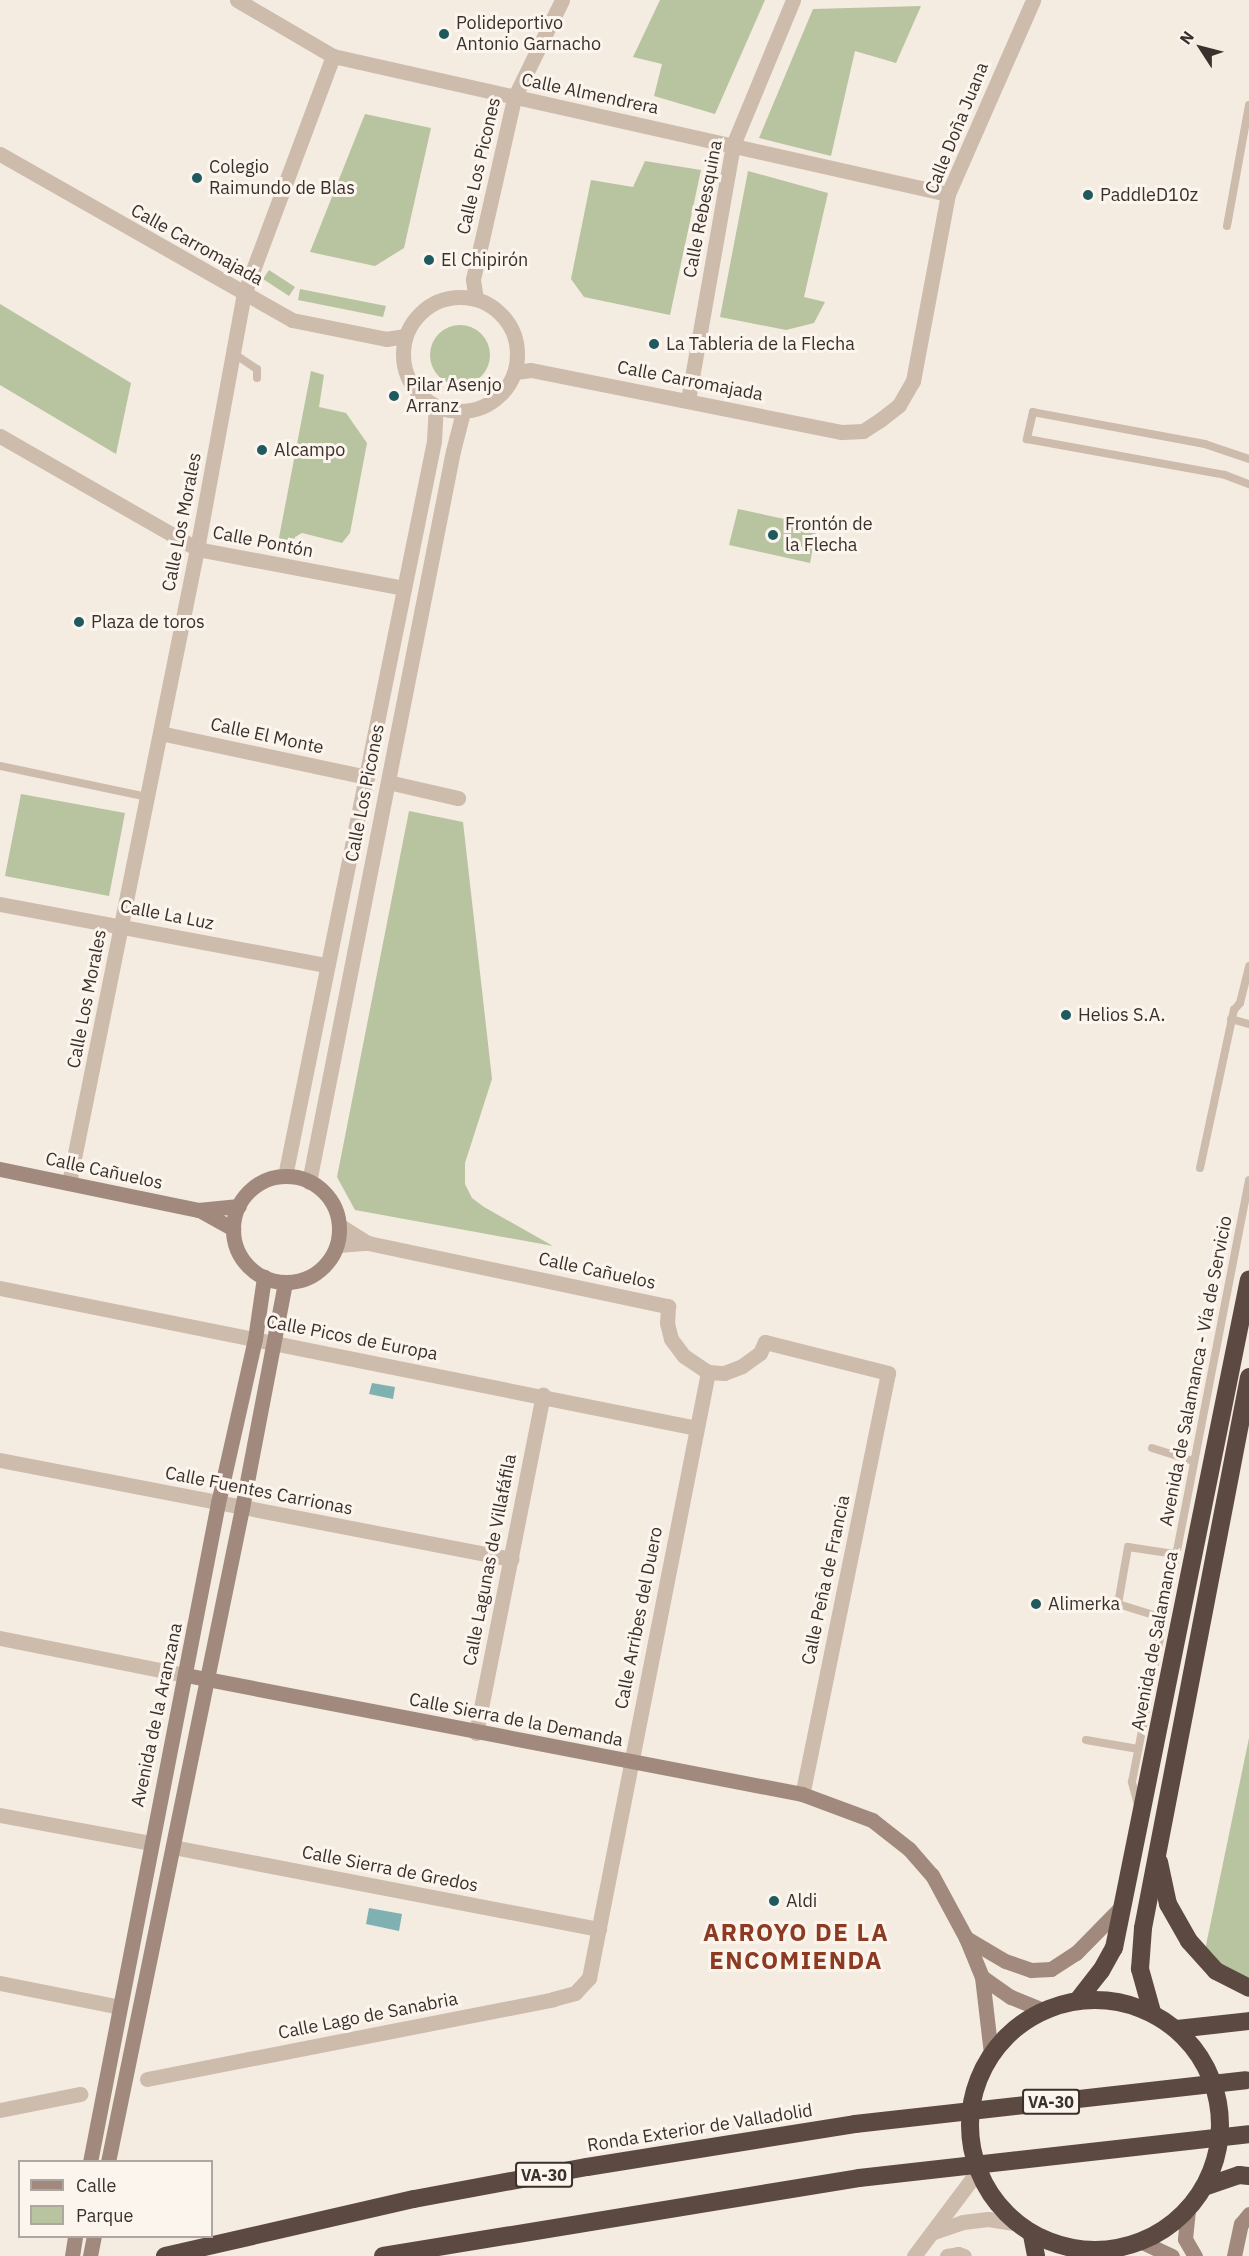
<!DOCTYPE html>
<meta charset="utf-8">
<style>
body{margin:0}
#map{position:relative;width:1249px;height:2256px;overflow:hidden;background:#f4ebe1;font-family:"IBM Plex Sans",sans-serif}
div>[style]{position:absolute}
[style*='--x']{left:calc(var(--x)*1px);top:calc(var(--y)*1px);width:calc(var(--w)*1px);rotate:calc(var(--a)*1deg)}
.green>*{inset:0;background:#b8c4a0}
.round{border-radius:50%}
.water>*{inset:0;background:#7fb0b2}
.lane>*{height:8px;margin:-4px;padding:0 4px;transform-origin:4px;border-radius:4px;background:#cdbbac}
.street>*{height:15px;margin:-7.5px;padding:0 7.5px;transform-origin:7.5px;border-radius:7.5px;background:#cdbbac}
.street>.ring{margin:-7.5px;padding:0;box-sizing:content-box;background:none;border:15px solid #cdbbac;border-radius:50%}
.secondary>*{height:15px;margin:-7.5px;padding:0 7.5px;transform-origin:7.5px;border-radius:7.5px;background:#a18a7d}
.secondary>.ring{margin:-7.5px;padding:0;box-sizing:content-box;background:none;border:15px solid #a18a7d;border-radius:50%}
.highway>*{height:18px;margin:-9px;padding:0 9px;transform-origin:9px;border-radius:9px;background:#5c4a42}
.highway>.ring{margin:-9px;padding:0;box-sizing:content-box;background:none;border:18px solid #5c4a42;border-radius:50%}
.highway-bridge>*{height:18px;margin:-9px;padding:0 9px;transform-origin:9px;border-radius:9px;background:#5c4a42}
.dots>*{width:16px;height:16px;translate:-50% -50%;box-sizing:border-box;border:3px solid #fbf5ee;border-radius:50%}
span{translate:-50% -50%;white-space:nowrap;text-align:center;line-height:1.15;-webkit-text-stroke:6px #fbf5ee;paint-order:stroke}
.shield-label span{padding:2px 4px;background:#fbf5ee;border:2px solid;border-radius:4px;-webkit-text-stroke-width:0}
.shield-label{font-size:16px;color:#3b302b;font-weight:700}
.poi-label{font-size:18px;color:#3b302b}
.left{translate:0 -50%;text-align:left}
.street-label{font-size:18px;color:#3b302b}
.district-label{font-size:24px;color:#8c3b22;font-weight:700;letter-spacing:1.5px}
.legend{position:absolute;left:18px;top:2160px;width:195px;height:78px;box-sizing:border-box;background:#fbf5ee;border:2px solid #aea6a0;margin:0;padding:8px 10px;list-style:none;font-size:18px;color:#3b302b}
.legend li{display:flex;align-items:center;gap:12px;height:30px}
.legend b{width:30px;border:2px solid #aea6a0}
.north{position:absolute;left:1171px;top:18px;width:60px;height:60px;-webkit-text-stroke:4px #fbf5ee;paint-order:stroke;rotate:306deg;font-size:16px;font-weight:700;line-height:24px;text-align:center;color:#3b302b}
.north::after{content:'';display:block;margin:auto;width:21px;height:27px;background:#3b302b;clip-path:polygon(50% 0,100% 100%,50% 72%,0 100%)}
</style>
<div id="map">
<div class="green">
<div style="clip-path:polygon(660px 0,765px 0,715px 114px,654px 96px,662px 64px,633px 57px)"></div>
<div style="clip-path:polygon(921px 6px,896px 63px,855px 51px,831px 156px,759px 138px,813px 9px)"></div>
<div style="clip-path:polygon(365px 114px,431px 128px,404px 248px,375px 266px,310px 252px)"></div>
<div style="clip-path:polygon(645px 161px,701px 170px,670px 315px,584px 297px,571px 279px,591px 180px,633px 187px)"></div>
<div style="clip-path:polygon(748px 171px,828px 193px,804px 297px,825px 302px,814px 323px,786px 330px,720px 317px)"></div>
<div style="clip-path:polygon(269px 270px,295px 287px,289px 296px,263px 279px)"></div>
<div style="clip-path:polygon(300px 289px,386px 306px,383px 317px,298px 300px)"></div>
<div style="clip-path:polygon(0 304px,131px 383px,116px 454px,0 385px)"></div>
<div class="round" style="left:430px;top:325px;width:60px;height:60px"></div>
<div style="clip-path:polygon(311px 371px,324px 375px,319px 407px,346px 413px,367px 443px,350px 533px,342px 543px,302px 533px,295px 537px,293px 550px,277px 548px)"></div>
<div style="clip-path:polygon(738px 509px,817px 526px,810px 563px,729px 545px)"></div>
<div style="clip-path:polygon(21px 794px,125px 813px,109px 896px,5px 876px)"></div>
<div style="clip-path:polygon(409px 811px,463px 822px,492px 1079px,465px 1163px,465px 1184px,472px 1198px,484px 1207px,553px 1246px,355px 1210px,337px 1177px)"></div>
<div style="clip-path:polygon(1249px 1738px,1249px 1981px,1219px 1966px,1205px 1950px)"></div>
</div>
<div class="water">
<div style="clip-path:polygon(372px 1383px,395px 1387px,393px 1399px,369px 1394px)"></div>
<div style="clip-path:polygon(369px 1908px,402px 1914px,399px 1931px,366px 1924px)"></div>
</div>
<div class="lane">
<div style="--x:1227;--y:226;--w:123;--a:-79.7"></div>
<div style="--x:233;--y:353;--w:29;--a:34"></div>
<div style="--x:257;--y:369;--w:9;--a:90"></div>
<div style="--x:1249;--y:459;--w:46;--a:-161.2"></div>
<div style="--x:1205;--y:444;--w:175;--a:-169.5"></div>
<div style="--x:1033;--y:412;--w:28;--a:103"></div>
<div style="--x:1027;--y:439;--w:201;--a:10.3"></div>
<div style="--x:1225;--y:475;--w:26;--a:21"></div>
<div style="--x:0;--y:766;--w:150;--a:11.9"></div>
<div style="--x:1231;--y:1019;--w:19;--a:16"></div>
<div style="--x:1200;--y:1168;--w:162;--a:-77.9"></div>
<div style="--x:1234;--y:1010;--w:9;--a:-49"></div>
<div style="--x:1240;--y:1003;--w:38;--a:-76"></div>
<div style="--x:1152;--y:1448;--w:43;--a:17.6"></div>
<div style="--x:1163;--y:1618;--w:47;--a:-162.7"></div>
<div style="--x:1118;--y:1604;--w:58;--a:-80"></div>
<div style="--x:1128;--y:1547;--w:48;--a:8.5"></div>
<div style="--x:1086;--y:1740;--w:53;--a:9.8"></div>
<div style="--x:1138;--y:1805;--w:24;--a:-105"></div>
<div style="--x:1132;--y:1782;--w:613;--a:-79"></div>
</div>
<div class="street">
<div style="--x:237;--y:0;--w:111;--a:30.3"></div>
<div style="--x:333;--y:56;--w:630;--a:12.65"></div>
<div style="--x:0;--y:154;--w:336;--a:29.6"></div>
<div style="--x:292;--y:320;--w:96;--a:11.4"></div>
<div style="--x:386;--y:339;--w:19;--a:-9"></div>
<div class="ring" style="left:403px;top:297px;width:99px;height:99px"></div>
<div style="--x:476;--y:299;--w:20;--a:-99"></div>
<div style="--x:473;--y:279;--w:186;--a:-77.2"></div>
<div style="--x:514;--y:98;--w:109;--a:-63.9"></div>
<div style="--x:515;--y:372;--w:16;--a:-7"></div>
<div style="--x:531;--y:370;--w:317;--a:11.3"></div>
<div style="--x:842;--y:432;--w:21;--a:-3"></div>
<div style="--x:863;--y:431;--w:20;--a:-33"></div>
<div style="--x:880;--y:420;--w:24;--a:-38"></div>
<div style="--x:899;--y:405;--w:28;--a:-60"></div>
<div style="--x:913;--y:381;--w:190;--a:-79.4"></div>
<div style="--x:948;--y:194;--w:212;--a:-66.3"></div>
<div style="--x:688;--y:400;--w:259;--a:-80"></div>
<div style="--x:733;--y:145;--w:157;--a:-67.5"></div>
<div style="--x:0;--y:436;--w:227;--a:29.8"></div>
<div style="--x:197;--y:549;--w:210;--a:10.7"></div>
<div style="--x:160;--y:733;--w:212;--a:12"></div>
<div style="--x:388;--y:782;--w:72;--a:12.9"></div>
<div style="--x:0;--y:904;--w:333;--a:10.6"></div>
<div style="--x:285;--y:1176;--w:750;--a:-78.54"></div>
<div style="--x:434;--y:441;--w:34;--a:-87"></div>
<div style="--x:309;--y:1182;--w:745;--a:-78.86"></div>
<div style="--x:453;--y:451;--w:40;--a:-75.6"></div>
<div style="--x:69;--y:1183;--w:647;--a:-78.59"></div>
<div style="--x:197;--y:549;--w:259;--a:-79.6"></div>
<div style="--x:244;--y:294;--w:254;--a:-69.5"></div>
<div style="--x:339;--y:1225;--w:34;--a:32"></div>
<div style="--x:337;--y:1245;--w:31;--a:-4"></div>
<div style="--x:368;--y:1243;--w:307;--a:11.9"></div>
<div style="--x:668;--y:1306;--w:17;--a:93"></div>
<div style="--x:667;--y:1323;--w:16;--a:76"></div>
<div style="--x:671;--y:1339;--w:21;--a:53"></div>
<div style="--x:684;--y:1356;--w:29;--a:34"></div>
<div style="--x:708;--y:1372;--w:16;--a:4"></div>
<div style="--x:724;--y:1373;--w:19;--a:-21"></div>
<div style="--x:742;--y:1366;--w:22;--a:-36"></div>
<div style="--x:760;--y:1353;--w:12;--a:-66"></div>
<div style="--x:765;--y:1342;--w:127;--a:14.1"></div>
<div style="--x:888;--y:1373;--w:430;--a:101.5"></div>
<div style="--x:0;--y:1288;--w:710;--a:11.37"></div>
<div style="--x:0;--y:1460;--w:521;--a:10.96"></div>
<div style="--x:0;--y:1638;--w:190;--a:11.3"></div>
<div style="--x:476;--y:1733;--w:345;--a:-78.8"></div>
<div style="--x:0;--y:1815;--w:154;--a:10.5"></div>
<div style="--x:173;--y:1847;--w:434;--a:10.9"></div>
<div style="--x:0;--y:1983;--w:122;--a:11.3"></div>
<div style="--x:147;--y:2079;--w:414;--a:-11.1"></div>
<div style="--x:553;--y:1999;--w:23;--a:-15"></div>
<div style="--x:575;--y:1993;--w:21;--a:-47"></div>
<div style="--x:589;--y:1978;--w:618;--a:-78.89"></div>
<div style="--x:0;--y:2110;--w:82;--a:-11.3"></div>
<div style="--x:934;--y:2232;--w:31;--a:-19"></div>
<div style="--x:963;--y:2222;--w:25;--a:-7"></div>
<div style="--x:988;--y:2219;--w:26;--a:9"></div>
<div style="--x:914;--y:2256;--w:105;--a:-53.1"></div>
<div style="--x:947;--y:2256;--w:11;--a:-10"></div>
<div style="--x:958;--y:2254;--w:6;--a:18"></div>
</div>
<div class="secondary">
<div style="--x:0;--y:1169;--w:202;--a:11.7"></div>
<div style="--x:198;--y:1210;--w:41;--a:-5.6"></div>
<div class="ring" style="left:233px;top:1176px;width:91px;height:91px"></div>
<div style="--x:201;--y:1211;--w:37;--a:29"></div>
<div style="--x:186;--y:1675;--w:627;--a:10.93"></div>
<div style="--x:802;--y:1794;--w:75;--a:20.4"></div>
<div style="--x:872;--y:1820;--w:47;--a:38.1"></div>
<div style="--x:909;--y:1849;--w:35;--a:49"></div>
<div style="--x:932;--y:1875;--w:72;--a:61.6"></div>
<div style="--x:966;--y:1938;--w:42;--a:67.7"></div>
<div style="--x:982;--y:1977;--w:78;--a:83.3"></div>
<div style="--x:966;--y:1938;--w:45;--a:30.5"></div>
<div style="--x:1005;--y:1961;--w:28;--a:19"></div>
<div style="--x:1031;--y:1970;--w:20;--a:-3"></div>
<div style="--x:1051;--y:1969;--w:30;--a:-33"></div>
<div style="--x:1076;--y:1953;--w:67;--a:-45.6"></div>
<div style="--x:982;--y:1977;--w:35;--a:35"></div>
<div style="--x:1011;--y:1997;--w:35;--a:22"></div>
<div style="--x:90;--y:2162;--w:671;--a:-79.01"></div>
<div style="--x:218;--y:1503;--w:168;--a:-77.3"></div>
<div style="--x:255;--y:1339;--w:63;--a:-81.7"></div>
<div style="--x:108;--y:2162;--w:668;--a:-78.42"></div>
<div style="--x:242;--y:1508;--w:230;--a:-79.2"></div>
<div style="--x:1188;--y:2210;--w:29;--a:96"></div>
<div style="--x:1185;--y:2239;--w:20;--a:60"></div>
<div style="--x:1142;--y:2242;--w:33;--a:25"></div>
<div style="--x:72;--y:2256;--w:20;--a:-81"></div>
<div style="--x:90;--y:2256;--w:20;--a:-79"></div>
<div style="--x:1234;--y:2256;--w:33;--a:-78"></div>
<div style="--x:1241;--y:2224;--w:13;--a:-51"></div>
</div>
<div class="highway">
<div style="--x:1159;--y:1862;--w:43;--a:77.9"></div>
<div style="--x:1168;--y:1904;--w:43;--a:60.4"></div>
<div style="--x:1189;--y:1941;--w:40;--a:48"></div>
<div style="--x:1216;--y:1971;--w:37;--a:27"></div>
<div class="ring" style="left:970px;top:2000px;width:232px;height:232px"></div>
<div style="--x:1078;--y:2000;--w:37;--a:-52"></div>
<div style="--x:1101;--y:1971;--w:26;--a:-61"></div>
<div style="--x:1114;--y:1948;--w:682;--a:-78.59"></div>
<div style="--x:1152;--y:2012;--w:45;--a:-105.6"></div>
<div style="--x:1140;--y:1969;--w:41;--a:-85.8"></div>
<div style="--x:1143;--y:1928;--w:561;--a:-79.11"></div>
<div style="--x:1177;--y:2029;--w:72;--a:-6.3"></div>
<div style="--x:1204;--y:2187;--w:37;--a:-19"></div>
<div style="--x:1239;--y:2175;--w:10;--a:6"></div>
<div style="--x:1032;--y:2235;--w:21;--a:79"></div>
<div style="--x:165;--y:2256;--w:255;--a:-12.9"></div>
<div style="--x:414;--y:2199;--w:176;--a:-10.5"></div>
<div style="--x:587;--y:2167;--w:271;--a:-9.1"></div>
<div style="--x:383;--y:2256;--w:482;--a:-9.3"></div>
</div>
<div class="highway-bridge">
<div style="--x:855;--y:2124;--w:393;--a:-6.4"></div>
<div style="--x:859;--y:2178;--w:392;--a:-6.4"></div>
</div>
<div class="dots">
<div style="left:444px;top:34px;background:#1f5a5e"></div>
<div style="left:197px;top:178px;background:#1f5a5e"></div>
<div style="left:1088px;top:195px;background:#1f5a5e"></div>
<div style="left:429px;top:260px;background:#1f5a5e"></div>
<div style="left:654px;top:344px;background:#1f5a5e"></div>
<div style="left:394px;top:396px;background:#1f5a5e"></div>
<div style="left:262px;top:450px;background:#1f5a5e"></div>
<div style="left:773px;top:535px;background:#1f5a5e"></div>
<div style="left:79px;top:622px;background:#1f5a5e"></div>
<div style="left:1066px;top:1015px;background:#1f5a5e"></div>
<div style="left:1036px;top:1604px;background:#1f5a5e"></div>
<div style="left:774px;top:1901px;background:#1f5a5e"></div>
</div>
<div class="shield-label">
<span style="left:1051px;top:2102px">VA-30</span>
<span style="left:544px;top:2175px">VA-30</span>
</div>
<div class="poi-label">
<span class="left" style="left:456px;top:34px">Polideportivo<br>Antonio Garnacho</span>
<span class="left" style="left:209px;top:178px">Colegio<br>Raimundo de Blas</span>
<span class="left" style="left:1100px;top:195px">PaddleD10z</span>
<span class="left" style="left:441px;top:260px">El Chipirón</span>
<span class="left" style="left:666px;top:344px">La Tableria de la Flecha</span>
<span class="left" style="left:406px;top:396px">Pilar Asenjo<br>Arranz</span>
<span class="left" style="left:274px;top:450px">Alcampo</span>
<span class="left" style="left:785px;top:535px">Frontón de<br>la Flecha</span>
<span class="left" style="left:91px;top:622px">Plaza de toros</span>
<span class="left" style="left:1078px;top:1015px">Helios S.A.</span>
<span class="left" style="left:1048px;top:1604px">Alimerka</span>
<span class="left" style="left:786px;top:1901px">Aldi</span>
</div>
<div class="street-label">
<span style="left:590px;top:94px;rotate:12deg">Calle Almendrera</span>
<span style="left:957px;top:128px;rotate:-68deg">Calle Doña Juana</span>
<span style="left:479px;top:166px;rotate:-77deg">Calle Los Picones</span>
<span style="left:703px;top:209px;rotate:-79deg">Calle Rebesquina</span>
<span style="left:197px;top:245px;rotate:29deg">Calle Carromajada</span>
<span style="left:690px;top:381px;rotate:11deg">Calle Carromajada</span>
<span style="left:182px;top:522px;rotate:-79deg">Calle Los Morales</span>
<span style="left:263px;top:542px;rotate:11deg">Calle Pontón</span>
<span style="left:267px;top:736px;rotate:12deg">Calle El Monte</span>
<span style="left:365px;top:793px;rotate:-79deg">Calle Los Picones</span>
<span style="left:167px;top:915px;rotate:11deg">Calle La Luz</span>
<span style="left:87px;top:999px;rotate:-79deg">Calle Los Morales</span>
<span style="left:104px;top:1171px;rotate:12deg">Calle Cañuelos</span>
<span style="left:597px;top:1271px;rotate:12deg">Calle Cañuelos</span>
<span style="left:352px;top:1338px;rotate:11deg">Calle Picos de Europa</span>
<span style="left:1196px;top:1371px;rotate:-79deg">Avenida de Salamanca - Vía de Servicio</span>
<span style="left:259px;top:1491px;rotate:11deg">Calle Fuentes Carrionas</span>
<span style="left:490px;top:1560px;rotate:-79deg">Calle Lagunas de Villafáfila</span>
<span style="left:826px;top:1580px;rotate:-78deg">Calle Peña de Francia</span>
<span style="left:639px;top:1618px;rotate:-79deg">Calle Arribes del Duero</span>
<span style="left:1155px;top:1641px;rotate:-79deg">Avenida de Salamanca</span>
<span style="left:157px;top:1715px;rotate:-78deg">Avenida de la Aranzana</span>
<span style="left:516px;top:1720px;rotate:11deg">Calle Sierra de la Demanda</span>
<span style="left:390px;top:1869px;rotate:11deg">Calle Sierra de Gredos</span>
<span style="left:368px;top:2016px;rotate:-11deg">Calle Lago de Sanabria</span>
<span style="left:700px;top:2128px;rotate:-9deg">Ronda Exterior de Valladolid</span>
</div>
<div class="district-label">
<span style="left:796px;top:1947px">ARROYO DE LA<br>ENCOMIENDA</span>
</div>
<ul class="legend">
<li><b style="height:8px;background:#a18a7d"></b>Calle</li>
<li><b style="height:16px;background:#b8c4a0"></b>Parque</li>
</ul>
<div class="north">N</div>
</div>
